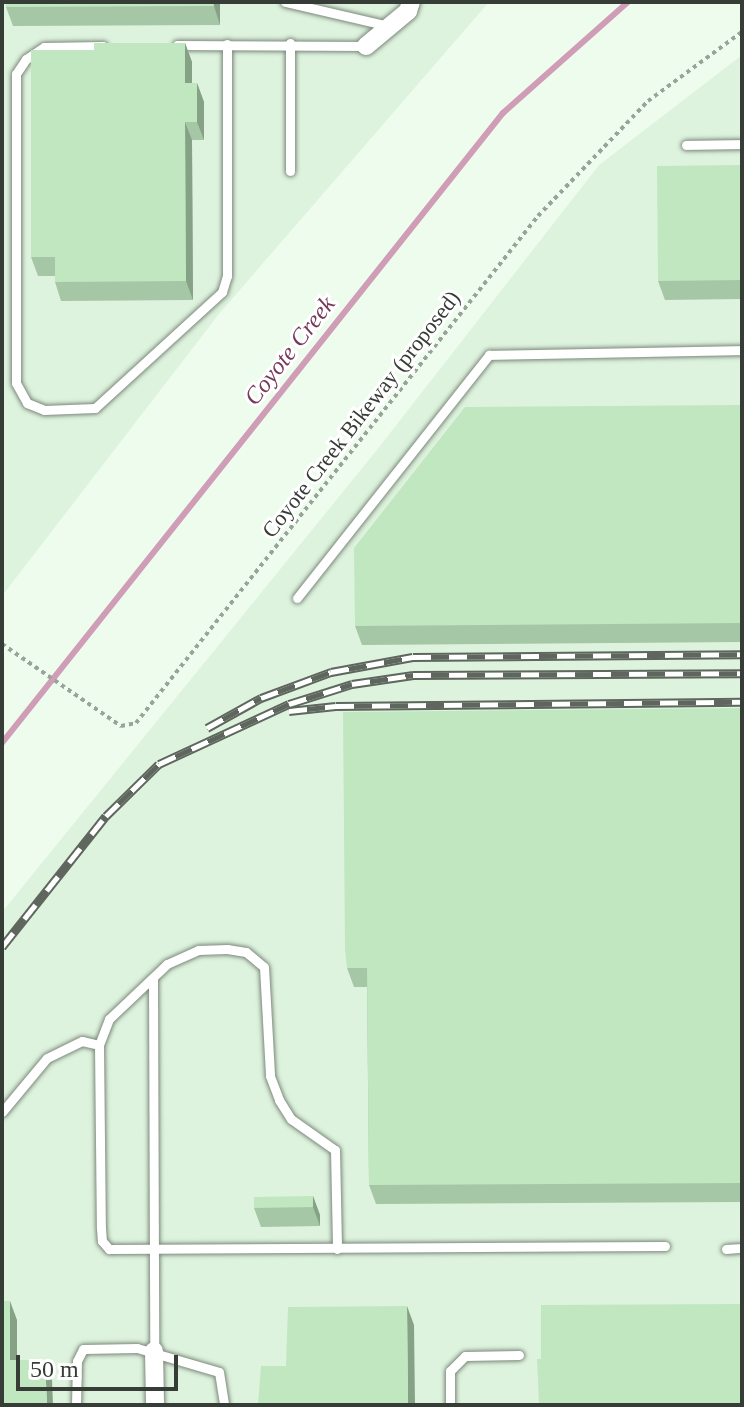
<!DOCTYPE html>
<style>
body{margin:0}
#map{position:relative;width:744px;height:1407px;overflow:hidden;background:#eefcee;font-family:Georgia,serif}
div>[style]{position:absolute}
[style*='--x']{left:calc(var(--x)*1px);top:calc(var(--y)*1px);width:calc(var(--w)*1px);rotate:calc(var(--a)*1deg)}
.built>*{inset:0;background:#def3de}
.stream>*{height:6px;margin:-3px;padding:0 3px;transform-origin:3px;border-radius:3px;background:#cf9db5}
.path>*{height:4px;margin-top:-2px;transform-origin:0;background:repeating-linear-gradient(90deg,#99a399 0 4px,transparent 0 8px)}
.roads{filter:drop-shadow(0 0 2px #7c897c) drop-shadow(0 0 2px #7c897c)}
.lane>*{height:9px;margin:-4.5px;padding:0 4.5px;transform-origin:4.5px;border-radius:4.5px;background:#fff}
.street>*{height:18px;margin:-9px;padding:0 9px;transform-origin:9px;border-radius:9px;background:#fff}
.rail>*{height:9px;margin-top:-4.5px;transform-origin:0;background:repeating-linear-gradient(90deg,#fff 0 18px,#5e665e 0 36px);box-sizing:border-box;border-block:2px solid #5e665e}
.wall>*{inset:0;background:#a5c7a5}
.shaded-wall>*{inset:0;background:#86a286}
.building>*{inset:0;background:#c0e7c0}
span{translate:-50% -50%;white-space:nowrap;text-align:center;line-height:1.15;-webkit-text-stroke:6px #fff;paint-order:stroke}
.street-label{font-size:22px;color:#363c36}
.water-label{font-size:24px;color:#77395a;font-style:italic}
.frame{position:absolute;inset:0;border:4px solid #363c36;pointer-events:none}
.scale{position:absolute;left:16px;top:1355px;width:162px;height:36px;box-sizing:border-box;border:4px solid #363c36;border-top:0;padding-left:10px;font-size:24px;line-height:28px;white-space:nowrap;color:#363c36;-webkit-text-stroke:6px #fff;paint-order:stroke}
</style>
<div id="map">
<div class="built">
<div style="clip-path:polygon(2px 2px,489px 2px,219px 314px,2px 596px)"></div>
<div style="clip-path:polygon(742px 55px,742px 1405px,2px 1405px,2px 912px,376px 451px,599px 165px)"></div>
</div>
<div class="stream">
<div style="--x:2;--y:743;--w:805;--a:-51.51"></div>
<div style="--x:503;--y:113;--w:167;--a:-41.6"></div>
</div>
<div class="path">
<div style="--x:2;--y:644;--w:145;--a:34.6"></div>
<div style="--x:121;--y:726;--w:15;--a:-11"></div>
<div style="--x:136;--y:723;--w:647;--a:-51.59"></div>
<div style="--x:538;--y:216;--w:159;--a:-46.3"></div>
<div style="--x:648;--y:101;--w:117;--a:-36.3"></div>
</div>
<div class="roads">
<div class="lane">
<div style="--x:285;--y:2;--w:107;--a:13"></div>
<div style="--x:290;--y:43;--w:128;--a:90"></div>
<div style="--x:177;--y:45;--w:189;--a:0.3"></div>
<div style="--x:103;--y:46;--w:59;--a:179"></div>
<div style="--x:44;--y:47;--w:22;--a:146"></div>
<div style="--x:26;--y:59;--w:18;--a:124"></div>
<div style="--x:16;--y:74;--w:309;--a:90"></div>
<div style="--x:16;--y:383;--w:23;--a:61"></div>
<div style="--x:27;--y:403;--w:18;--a:22"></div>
<div style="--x:44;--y:410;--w:51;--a:-2.2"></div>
<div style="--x:95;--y:408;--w:172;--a:-42.4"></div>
<div style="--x:222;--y:292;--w:17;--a:-73"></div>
<div style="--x:227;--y:276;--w:232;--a:-90"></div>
<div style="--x:686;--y:145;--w:56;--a:-1"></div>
<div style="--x:297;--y:598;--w:310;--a:-51.7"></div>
<div style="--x:489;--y:355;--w:253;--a:-1.1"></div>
<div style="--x:153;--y:979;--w:372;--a:89.8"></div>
<div style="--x:99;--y:1045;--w:28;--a:-69"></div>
<div style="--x:109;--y:1019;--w:80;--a:-43.5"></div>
<div style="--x:167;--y:964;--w:34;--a:-24"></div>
<div style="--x:198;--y:950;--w:29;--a:-2"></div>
<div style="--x:227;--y:949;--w:19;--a:9"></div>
<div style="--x:246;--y:952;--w:23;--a:40"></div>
<div style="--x:264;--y:967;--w:109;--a:86.8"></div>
<div style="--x:270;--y:1076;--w:26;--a:69"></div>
<div style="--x:279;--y:1100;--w:22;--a:58"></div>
<div style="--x:291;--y:1119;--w:54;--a:35.2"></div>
<div style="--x:335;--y:1150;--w:99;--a:88.8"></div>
<div style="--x:2;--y:1112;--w:70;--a:-50.2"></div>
<div style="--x:47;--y:1058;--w:39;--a:-26"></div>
<div style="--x:82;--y:1041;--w:17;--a:13"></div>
<div style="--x:99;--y:1045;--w:183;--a:89.4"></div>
<div style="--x:101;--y:1228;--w:13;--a:86"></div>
<div style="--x:102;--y:1241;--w:11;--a:49"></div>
<div style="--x:109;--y:1249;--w:556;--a:-0.31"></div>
<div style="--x:726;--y:1249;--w:16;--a:-4"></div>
<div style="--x:76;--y:1405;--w:44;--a:-88.7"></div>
<div style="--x:77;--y:1361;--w:13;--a:-63"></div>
<div style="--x:83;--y:1349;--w:54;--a:-1.1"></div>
<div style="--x:137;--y:1348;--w:85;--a:16.3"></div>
<div style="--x:219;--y:1372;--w:33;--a:81"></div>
<div style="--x:450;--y:1405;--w:34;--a:-90"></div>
<div style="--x:450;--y:1371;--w:21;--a:-45"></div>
<div style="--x:465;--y:1356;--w:54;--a:-1.1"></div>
</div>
<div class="street">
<div style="--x:366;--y:46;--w:55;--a:-39.8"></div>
<div style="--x:408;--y:11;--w:9;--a:-72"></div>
<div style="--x:154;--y:1351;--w:54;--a:88.9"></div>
</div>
</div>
<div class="rail">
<div style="--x:289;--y:711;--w:47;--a:-6.1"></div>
<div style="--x:336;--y:706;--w:406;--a:-0.6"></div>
<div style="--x:207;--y:728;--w:62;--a:-29.1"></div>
<div style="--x:261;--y:698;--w:75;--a:-20.4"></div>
<div style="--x:331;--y:672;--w:83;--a:-10.4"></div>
<div style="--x:413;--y:657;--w:329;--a:-0.5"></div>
<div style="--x:2;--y:947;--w:167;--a:-51.6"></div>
<div style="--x:106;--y:816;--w:74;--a:-44.5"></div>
<div style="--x:159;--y:764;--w:143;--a:-24.8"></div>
<div style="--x:289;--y:704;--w:66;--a:-17.6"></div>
<div style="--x:352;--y:684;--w:62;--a:-8.4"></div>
<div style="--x:413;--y:675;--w:329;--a:-0.3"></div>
</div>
<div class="wall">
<div style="clip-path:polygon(6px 2px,220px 2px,220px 25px,13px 26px,6px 7px)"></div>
<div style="clip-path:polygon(185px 43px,192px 62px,192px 83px,197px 83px,204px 102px,204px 140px,192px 140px,193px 300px,61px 301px,55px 282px,55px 276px,38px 276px,31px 257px)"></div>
<div style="clip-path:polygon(742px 165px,742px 299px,665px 300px,658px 281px)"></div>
<div style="clip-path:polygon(742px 405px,742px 642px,362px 645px,355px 626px)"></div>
<div style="clip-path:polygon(742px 708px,742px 1202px,376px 1204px,369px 1185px,367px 987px,354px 987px,347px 968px)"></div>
<div style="clip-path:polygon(313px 1196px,320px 1215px,320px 1226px,261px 1227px,254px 1208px)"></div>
</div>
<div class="shaded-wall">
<div style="clip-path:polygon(213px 2px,220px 2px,220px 25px,214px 6px)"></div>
<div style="clip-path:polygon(185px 43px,192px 62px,192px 102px,185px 83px)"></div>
<div style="clip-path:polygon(197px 83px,204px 102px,204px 140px,197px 122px)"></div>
<div style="clip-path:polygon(185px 122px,192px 140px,193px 300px,186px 281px)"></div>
<div style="clip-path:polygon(313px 1196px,320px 1215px,320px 1226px,313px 1207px)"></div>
<div style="clip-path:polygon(10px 1301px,17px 1320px,17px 1379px,10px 1360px)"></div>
<div style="clip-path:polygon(407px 1306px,414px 1325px,415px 1405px,408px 1405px)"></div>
<div style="clip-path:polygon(45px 1360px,52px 1379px,53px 1405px,47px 1405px)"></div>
</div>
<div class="building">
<div style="clip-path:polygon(6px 2px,213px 2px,214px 6px,6px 7px)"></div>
<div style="clip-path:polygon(94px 43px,185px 43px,185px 83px,197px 83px,197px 122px,185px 122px,186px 281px,55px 282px,55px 257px,31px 257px,31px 50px,94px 50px)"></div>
<div style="clip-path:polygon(742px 165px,742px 280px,658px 281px,657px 166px)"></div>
<div style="clip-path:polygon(742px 405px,742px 623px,355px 626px,354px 548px,465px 407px)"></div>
<div style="clip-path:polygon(742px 708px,742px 1183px,369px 1185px,367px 968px,347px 968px,345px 949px,343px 712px)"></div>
<div style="clip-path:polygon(313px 1196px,313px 1207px,254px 1208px,254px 1197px)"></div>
<div style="clip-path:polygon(2px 1301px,10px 1301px,10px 1360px,45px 1360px,47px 1405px,2px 1405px)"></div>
<div style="clip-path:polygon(742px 1304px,742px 1405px,539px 1405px,537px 1359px,541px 1359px,541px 1305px)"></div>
<div style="clip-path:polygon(407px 1306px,408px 1405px,258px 1405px,261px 1366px,286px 1366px,288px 1307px)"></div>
</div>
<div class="street-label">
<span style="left:361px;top:414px;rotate:-52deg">Coyote Creek Bikeway (proposed)</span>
</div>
<div class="water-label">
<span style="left:290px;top:351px;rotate:-52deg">Coyote Creek</span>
</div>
<div class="frame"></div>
<div class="scale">50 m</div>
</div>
